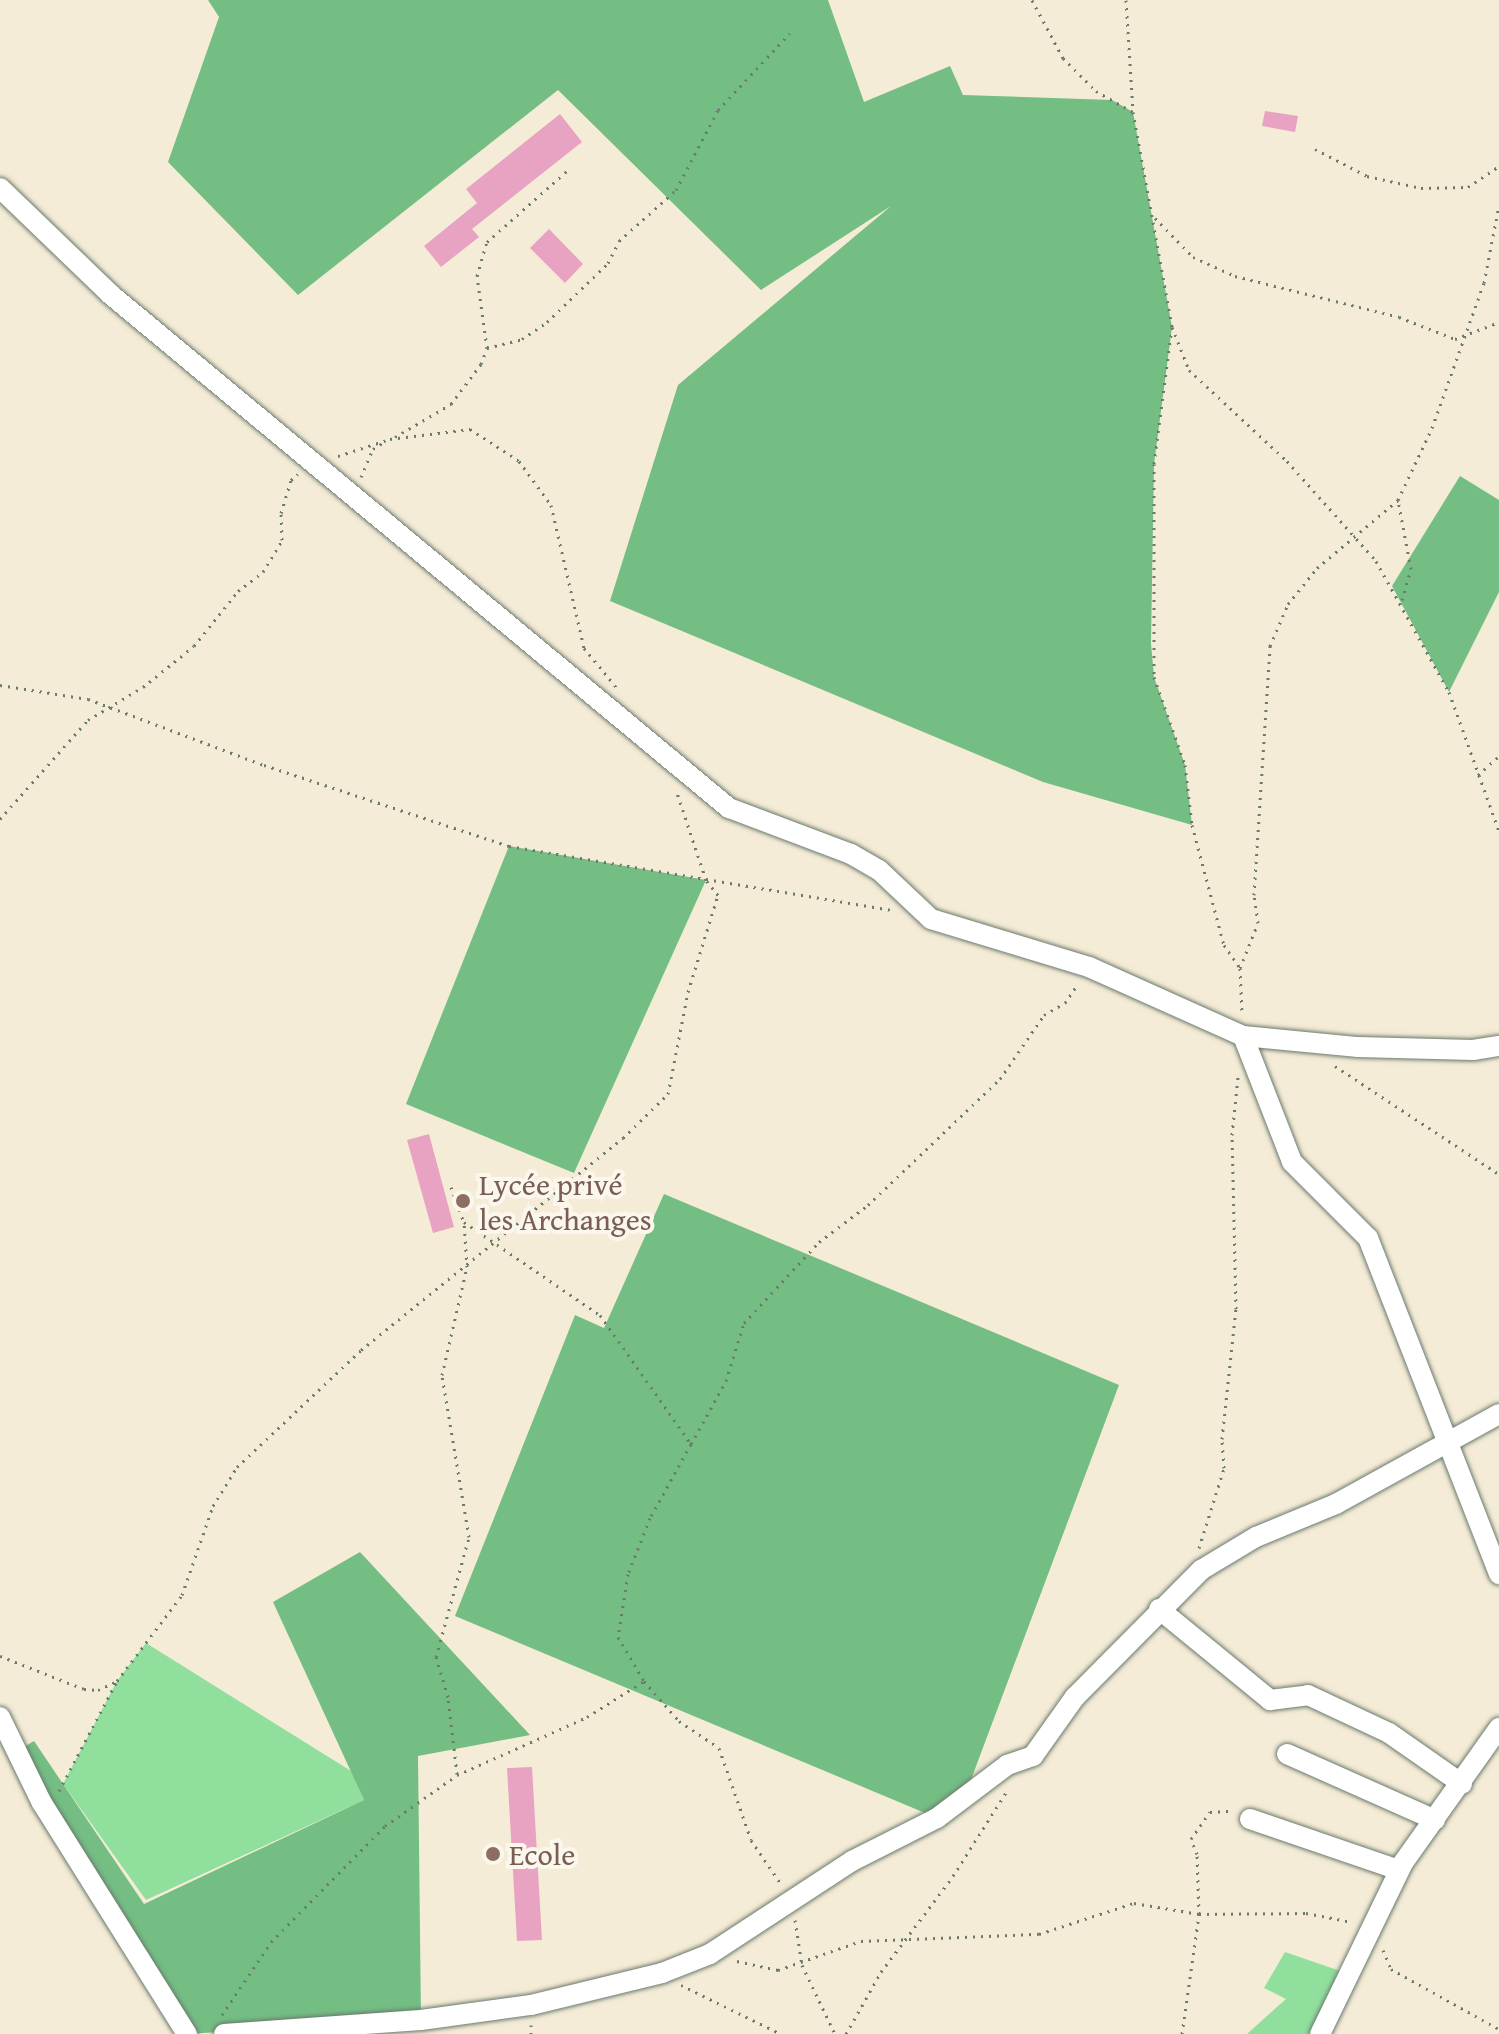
<!DOCTYPE html>
<meta charset="utf-8">
<style>
body{margin:0}
#map{position:relative;width:1499px;height:2034px;overflow:hidden;background:#f5ecd7;font-family:"Gentium Book Plus",serif}
div>[style]{position:absolute}
[style*='--x']{left:calc(var(--x)*1px);top:calc(var(--y)*1px);width:calc(var(--w)*1px);rotate:calc(var(--a)*1deg)}
.green>*{inset:0;background:#90df9d}
.forest>*{inset:0;background:#74be84}
.building>*{inset:0;background:#e7a3c1}
.path>*{height:3px;margin-top:-1.5px;transform-origin:0;background:repeating-linear-gradient(90deg,#6a7a6d 0 2px,transparent 0 8px)}
.roads{filter:drop-shadow(0 0 2px #6a7a6d) drop-shadow(0 0 2px #6a7a6d)}
.minor>*{height:20px;margin:-10px;padding:0 10px;transform-origin:10px;border-radius:10px;background:#fff}
.dots>*{width:22px;height:22px;translate:-50% -50%;box-sizing:border-box;border:4px solid #fbf7ec;border-radius:50%}
span{translate:-50% -50%;white-space:nowrap;text-align:center;line-height:1.15;-webkit-text-stroke:8px #fbf7ec;paint-order:stroke}
.education-label{font-size:30px;color:#785e54}
.left{translate:0 -50%;text-align:left}
</style>
<div id="map">
<div class="green">
<div style="clip-path:polygon(146px 1643px,351px 1771px,364px 1800px,146px 1900px,63px 1784px,117px 1681px)"></div>
<div style="clip-path:polygon(1285px 1952px,1349px 1974px,1320px 2034px,1247px 2034px,1286px 1999px,1264px 1988px)"></div>
</div>
<div class="forest">
<div style="clip-path:polygon(208px 0,828px 0,864px 102px,950px 66px,963px 95px,1112px 100px,1133px 112px,1172px 327px,1154px 464px,1151px 643px,1154px 677px,1185px 765px,1192px 825px,1043px 782px,610px 601px,678px 385px,891px 206px,761px 290px,558px 90px,298px 295px,168px 162px,219px 17px)"></div>
<div style="clip-path:polygon(1460px 476px,1499px 500px,1499px 592px,1449px 692px,1392px 586px)"></div>
<div style="clip-path:polygon(509px 846px,706px 880px,574px 1173px,406px 1104px)"></div>
<div style="clip-path:polygon(664px 1194px,1119px 1385px,963px 1801px,937px 1818px,455px 1616px,575px 1315px,604px 1328px)"></div>
<div style="clip-path:polygon(360px 1552px,530px 1735px,418px 1756px,421px 2020px,187px 2034px,17px 1751px,34px 1741px,144px 1904px,364px 1800px,273px 1602px)"></div>
</div>
<div class="building">
<div style="clip-path:polygon(1265px 111px,1298px 116px,1295px 132px,1262px 126px)"></div>
<div style="clip-path:polygon(560px 114px,582px 142px,472px 229px,479px 237px,441px 267px,424px 246px,477px 203px,466px 189px)"></div>
<div style="clip-path:polygon(549px 229px,583px 264px,565px 283px,530px 248px)"></div>
<div style="clip-path:polygon(429px 1134px,454px 1227px,433px 1233px,407px 1140px)"></div>
<div style="clip-path:polygon(532px 1767px,542px 1940px,517px 1941px,507px 1768px)"></div>
</div>
<div class="path">
<div style="--x:1032;--y:0;--w:66;--a:61.9"></div>
<div style="--x:1063;--y:58;--w:47;--a:45"></div>
<div style="--x:1096;--y:91;--w:43;--a:29.6"></div>
<div style="--x:1126;--y:0;--w:112;--a:86.4"></div>
<div style="--x:1133;--y:112;--w:219;--a:79.7"></div>
<div style="--x:1172;--y:327;--w:46;--a:68.4"></div>
<div style="--x:1189;--y:370;--w:134;--a:42.9"></div>
<div style="--x:1287;--y:461;--w:134;--a:48.3"></div>
<div style="--x:1376;--y:561;--w:150;--a:60.9"></div>
<div style="--x:1449;--y:692;--w:148;--a:70.2"></div>
<div style="--x:1315;--y:149;--w:59;--a:27.4"></div>
<div style="--x:1367;--y:176;--w:55;--a:12.5"></div>
<div style="--x:1421;--y:188;--w:47;--a:-1.2"></div>
<div style="--x:1468;--y:187;--w:37;--a:-34"></div>
<div style="--x:1155;--y:218;--w:54;--a:45.7"></div>
<div style="--x:1193;--y:257;--w:46;--a:24.3"></div>
<div style="--x:1235;--y:276;--w:169;--a:14"></div>
<div style="--x:1399;--y:317;--w:60;--a:21.4"></div>
<div style="--x:1455;--y:339;--w:47;--a:-21.1"></div>
<div style="--x:1172;--y:327;--w:138;--a:97.5"></div>
<div style="--x:1154;--y:464;--w:213;--a:90"></div>
<div style="--x:1154;--y:677;--w:93;--a:70.6"></div>
<div style="--x:1185;--y:765;--w:60;--a:83.3"></div>
<div style="--x:1192;--y:825;--w:124;--a:75.1"></div>
<div style="--x:1224;--y:945;--w:28;--a:55"></div>
<div style="--x:1240;--y:968;--w:46;--a:87.5"></div>
<div style="--x:487;--y:348;--w:36;--a:-14"></div>
<div style="--x:522;--y:339;--w:30;--a:-34"></div>
<div style="--x:547;--y:322;--w:85;--a:-44"></div>
<div style="--x:608;--y:263;--w:25;--a:-63"></div>
<div style="--x:619;--y:241;--w:76;--a:-41.8"></div>
<div style="--x:676;--y:190;--w:90;--a:-62.3"></div>
<div style="--x:718;--y:110;--w:105;--a:-46.9"></div>
<div style="--x:395;--y:437;--w:65;--a:-30.5"></div>
<div style="--x:451;--y:404;--w:50;--a:-53.1"></div>
<div style="--x:481;--y:364;--w:17;--a:-69"></div>
<div style="--x:487;--y:348;--w:73;--a:-97.9"></div>
<div style="--x:477;--y:276;--w:35;--a:-74"></div>
<div style="--x:487;--y:242;--w:107;--a:-41.6"></div>
<div style="--x:338;--y:456;--w:55;--a:-18.1"></div>
<div style="--x:390;--y:439;--w:81;--a:-7.1"></div>
<div style="--x:470;--y:429;--w:59;--a:33.1"></div>
<div style="--x:519;--y:461;--w:54;--a:54"></div>
<div style="--x:551;--y:505;--w:147;--a:77"></div>
<div style="--x:584;--y:648;--w:52;--a:50.5"></div>
<div style="--x:361;--y:477;--w:30;--a:-67"></div>
<div style="--x:373;--y:449;--w:13;--a:-32"></div>
<div style="--x:1402;--y:600;--w:32;--a:-74"></div>
<div style="--x:1411;--y:569;--w:70;--a:-100.7"></div>
<div style="--x:1398;--y:500;--w:80;--a:-64.7"></div>
<div style="--x:1432;--y:428;--w:154;--a:-70.3"></div>
<div style="--x:1484;--y:283;--w:79;--a:-79.1"></div>
<div style="--x:0;--y:685;--w:89;--a:9"></div>
<div style="--x:88;--y:699;--w:188;--a:20.6"></div>
<div style="--x:264;--y:765;--w:258;--a:18.3"></div>
<div style="--x:509;--y:846;--w:388;--a:9.5"></div>
<div style="--x:1478;--y:775;--w:28;--a:-42"></div>
<div style="--x:0;--y:819;--w:132;--a:-48.4"></div>
<div style="--x:88;--y:720;--w:64;--a:-31"></div>
<div style="--x:143;--y:687;--w:65;--a:-38.8"></div>
<div style="--x:194;--y:646;--w:70;--a:-51.3"></div>
<div style="--x:238;--y:591;--w:31;--a:-37"></div>
<div style="--x:263;--y:572;--w:37;--a:-59"></div>
<div style="--x:282;--y:540;--w:27;--a:-92"></div>
<div style="--x:281;--y:513;--w:34;--a:-73"></div>
<div style="--x:291;--y:480;--w:9;--a:-41"></div>
<div style="--x:1240;--y:968;--w:48;--a:-68.2"></div>
<div style="--x:1258;--y:923;--w:28;--a:-98"></div>
<div style="--x:1254;--y:895;--w:250;--a:-86.3"></div>
<div style="--x:1270;--y:646;--w:46;--a:-66.8"></div>
<div style="--x:1288;--y:604;--w:46;--a:-51.1"></div>
<div style="--x:1317;--y:568;--w:106;--a:-40"></div>
<div style="--x:1335;--y:1066;--w:196;--a:33.4"></div>
<div style="--x:451;--y:1187;--w:37;--a:70"></div>
<div style="--x:464;--y:1222;--w:165;--a:34.4"></div>
<div style="--x:600;--y:1315;--w:158;--a:54.8"></div>
<div style="--x:691;--y:1444;--w:85;--a:119"></div>
<div style="--x:650;--y:1518;--w:60;--a:111.4"></div>
<div style="--x:628;--y:1574;--w:64;--a:99"></div>
<div style="--x:618;--y:1637;--w:51;--a:59.4"></div>
<div style="--x:644;--y:1681;--w:53;--a:48.8"></div>
<div style="--x:679;--y:1721;--w:48;--a:34"></div>
<div style="--x:719;--y:1748;--w:97;--a:70.8"></div>
<div style="--x:751;--y:1840;--w:53;--a:55.7"></div>
<div style="--x:691;--y:1444;--w:72;--a:-60.9"></div>
<div style="--x:726;--y:1381;--w:61;--a:-72.8"></div>
<div style="--x:744;--y:1323;--w:110;--a:-47.2"></div>
<div style="--x:819;--y:1242;--w:61;--a:-37.1"></div>
<div style="--x:868;--y:1205;--w:182;--a:-43.7"></div>
<div style="--x:1000;--y:1079;--w:78;--a:-55.5"></div>
<div style="--x:1044;--y:1015;--w:24;--a:-30"></div>
<div style="--x:1065;--y:1003;--w:23;--a:-56"></div>
<div style="--x:1199;--y:1548;--w:84;--a:-72.6"></div>
<div style="--x:1224;--y:1468;--w:29;--a:-94"></div>
<div style="--x:1222;--y:1439;--w:131;--a:-83.9"></div>
<div style="--x:1236;--y:1309;--w:174;--a:-91.3"></div>
<div style="--x:1232;--y:1135;--w:58;--a:-84.1"></div>
<div style="--x:0;--y:1656;--w:90;--a:21.4"></div>
<div style="--x:84;--y:1689;--w:14;--a:4"></div>
<div style="--x:98;--y:1690;--w:21;--a:-25"></div>
<div style="--x:117;--y:1681;--w:108;--a:-52.9"></div>
<div style="--x:182;--y:1595;--w:94;--a:-70.8"></div>
<div style="--x:213;--y:1506;--w:46;--a:-58.4"></div>
<div style="--x:237;--y:1467;--w:170;--a:-43.3"></div>
<div style="--x:361;--y:1350;--w:337;--a:-39"></div>
<div style="--x:623;--y:1138;--w:63;--a:-44.4"></div>
<div style="--x:668;--y:1094;--w:104;--a:-78.9"></div>
<div style="--x:688;--y:992;--w:102;--a:-72.8"></div>
<div style="--x:718;--y:895;--w:19;--a:-129"></div>
<div style="--x:706;--y:880;--w:95;--a:-108.4"></div>
<div style="--x:457;--y:1774;--w:78;--a:-96.7"></div>
<div style="--x:448;--y:1697;--w:42;--a:-106.7"></div>
<div style="--x:436;--y:1657;--w:124;--a:-74.6"></div>
<div style="--x:469;--y:1537;--w:164;--a:-99.5"></div>
<div style="--x:442;--y:1375;--w:111;--a:-77"></div>
<div style="--x:467;--y:1267;--w:45;--a:-93.8"></div>
<div style="--x:59;--y:1791;--w:124;--a:-62.2"></div>
<div style="--x:795;--y:1920;--w:46;--a:81.2"></div>
<div style="--x:802;--y:1965;--w:76;--a:64.4"></div>
<div style="--x:1383;--y:1950;--w:21;--a:67"></div>
<div style="--x:1391;--y:1969;--w:124;--a:29.1"></div>
<div style="--x:737;--y:1961;--w:42;--a:12.4"></div>
<div style="--x:778;--y:1970;--w:88;--a:-19.3"></div>
<div style="--x:861;--y:1941;--w:178;--a:-2.3"></div>
<div style="--x:1039;--y:1934;--w:100;--a:-18.1"></div>
<div style="--x:1134;--y:1903;--w:66;--a:9.6"></div>
<div style="--x:1199;--y:1914;--w:107;--a:-0.5"></div>
<div style="--x:1306;--y:1913;--w:47;--a:11.1"></div>
<div style="--x:681;--y:1985;--w:111;--a:26.1"></div>
<div style="--x:222;--y:2015;--w:88;--a:-56.1"></div>
<div style="--x:271;--y:1942;--w:163;--a:-45.5"></div>
<div style="--x:385;--y:1826;--w:88;--a:-35.3"></div>
<div style="--x:457;--y:1775;--w:142;--a:-24"></div>
<div style="--x:587;--y:1717;--w:67;--a:-32.3"></div>
<div style="--x:531;--y:2025;--w:9;--a:90"></div>
<div style="--x:846;--y:2034;--w:71;--a:-60.6"></div>
<div style="--x:881;--y:1972;--w:120;--a:-53.1"></div>
<div style="--x:953;--y:1876;--w:101;--a:-57.6"></div>
<div style="--x:1182;--y:2034;--w:121;--a:-81.9"></div>
<div style="--x:1199;--y:1914;--w:60;--a:-91.9"></div>
<div style="--x:1197;--y:1854;--w:16;--a:-112"></div>
<div style="--x:1191;--y:1839;--w:33;--a:-55"></div>
<div style="--x:1210;--y:1812;--w:22;--a:-3"></div>
</div>
<div class="roads">
<div class="minor">
<div style="--x:0;--y:188;--w:153;--a:43.9"></div>
<div style="--x:110;--y:294;--w:805;--a:39.71"></div>
<div style="--x:729;--y:808;--w:130;--a:20.7"></div>
<div style="--x:851;--y:854;--w:32;--a:30"></div>
<div style="--x:879;--y:870;--w:71;--a:43.3"></div>
<div style="--x:931;--y:919;--w:165;--a:16.9"></div>
<div style="--x:1089;--y:967;--w:169;--a:24.1"></div>
<div style="--x:1243;--y:1036;--w:116;--a:5.5"></div>
<div style="--x:1358;--y:1047;--w:115;--a:1.5"></div>
<div style="--x:1473;--y:1050;--w:26;--a:-9"></div>
<div style="--x:1243;--y:1036;--w:135;--a:68.7"></div>
<div style="--x:1292;--y:1162;--w:107;--a:45"></div>
<div style="--x:1368;--y:1238;--w:361;--a:68.7"></div>
<div style="--x:1159;--y:1609;--w:144;--a:39.3"></div>
<div style="--x:1270;--y:1700;--w:38;--a:-7"></div>
<div style="--x:1308;--y:1695;--w:89;--a:25.1"></div>
<div style="--x:1389;--y:1733;--w:89;--a:34.9"></div>
<div style="--x:0;--y:1717;--w:96;--a:64"></div>
<div style="--x:42;--y:1803;--w:273;--a:57.9"></div>
<div style="--x:1287;--y:1754;--w:162;--a:24"></div>
<div style="--x:1250;--y:1819;--w:157;--a:18.9"></div>
<div style="--x:224;--y:2034;--w:197;--a:-4.1"></div>
<div style="--x:421;--y:2020;--w:111;--a:-7.8"></div>
<div style="--x:531;--y:2005;--w:135;--a:-13.7"></div>
<div style="--x:662;--y:1973;--w:52;--a:-21.6"></div>
<div style="--x:710;--y:1954;--w:170;--a:-33.2"></div>
<div style="--x:852;--y:1861;--w:95;--a:-26.8"></div>
<div style="--x:937;--y:1818;--w:88;--a:-37.1"></div>
<div style="--x:1007;--y:1765;--w:28;--a:-19"></div>
<div style="--x:1033;--y:1756;--w:72;--a:-54.6"></div>
<div style="--x:1075;--y:1697;--w:179;--a:-45.2"></div>
<div style="--x:1201;--y:1570;--w:64;--a:-31"></div>
<div style="--x:1256;--y:1537;--w:87;--a:-22.4"></div>
<div style="--x:1336;--y:1504;--w:186;--a:-28.9"></div>
<div style="--x:1320;--y:2034;--w:190;--a:-64.1"></div>
<div style="--x:1403;--y:1863;--w:166;--a:-54.6"></div>
</div>
</div>
<div class="dots">
<div style="left:463px;top:1201px;background:#8d6e63"></div>
<div style="left:493px;top:1854px;background:#8d6e63"></div>
</div>
<div class="education-label">
<span class="left" style="left:479px;top:1201px">Lycée privé<br>les Archanges</span>
<span class="left" style="left:509px;top:1854px">Ecole</span>
</div>
</div>
